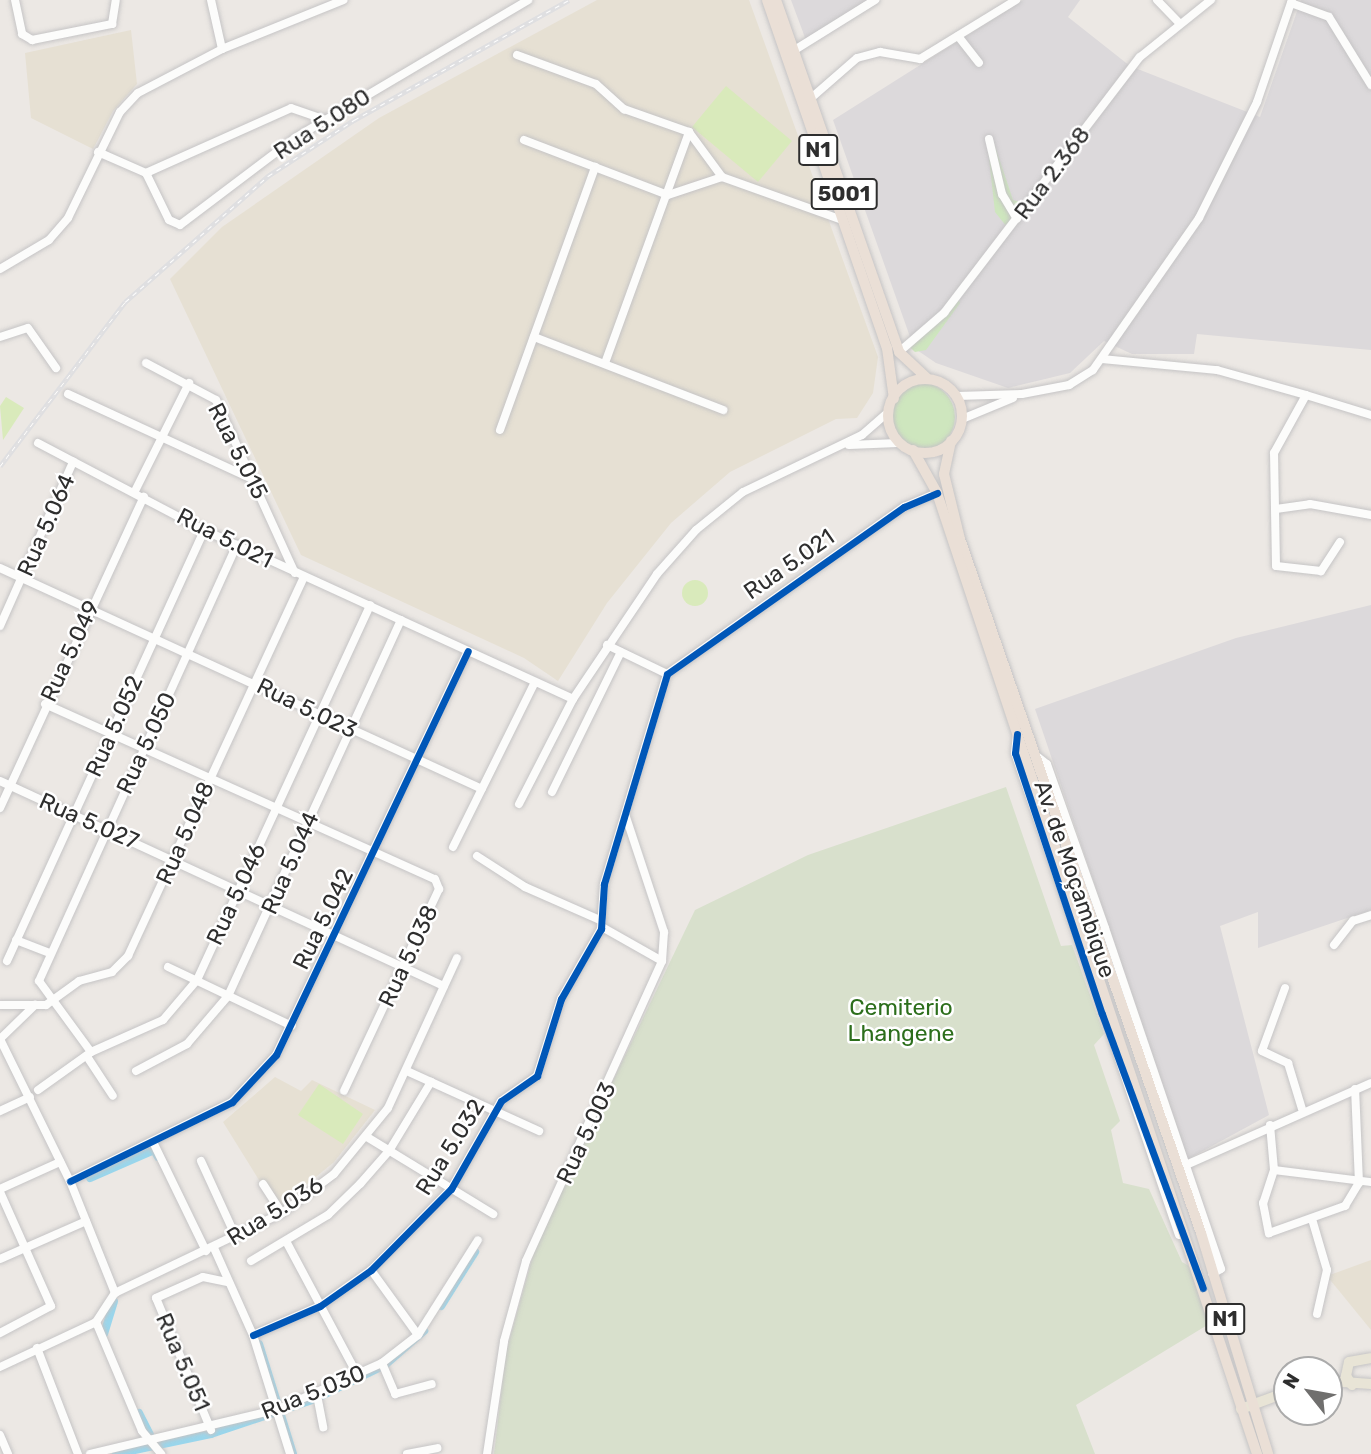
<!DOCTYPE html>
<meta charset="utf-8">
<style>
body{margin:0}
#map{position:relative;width:1371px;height:1454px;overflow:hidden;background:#ece8e4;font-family:Rubik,sans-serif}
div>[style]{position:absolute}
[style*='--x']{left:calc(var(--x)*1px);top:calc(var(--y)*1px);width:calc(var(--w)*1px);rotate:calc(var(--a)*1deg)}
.industrial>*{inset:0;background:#dcd9db}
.education>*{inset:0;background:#e6e0d3}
.green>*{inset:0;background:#cee6be}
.round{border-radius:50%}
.cemetery>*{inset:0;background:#d8e0cc}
.pitch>*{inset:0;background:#d9eabb}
.canal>*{height:8px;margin:-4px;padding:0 4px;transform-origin:4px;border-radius:4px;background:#99d6ec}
.roads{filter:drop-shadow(0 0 2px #c5c4c5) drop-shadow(0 0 2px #c5c4c5)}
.minor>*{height:8px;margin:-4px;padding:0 4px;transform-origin:4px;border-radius:4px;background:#fcfcfb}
.major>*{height:10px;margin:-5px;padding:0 5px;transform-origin:5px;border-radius:5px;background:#e8e4d6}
.highway>*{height:10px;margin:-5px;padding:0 5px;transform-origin:5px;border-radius:5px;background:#eadfd6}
.highway>.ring{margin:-5px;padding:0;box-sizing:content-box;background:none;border:10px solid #eadfd6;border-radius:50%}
.rail>*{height:4.5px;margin-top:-2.25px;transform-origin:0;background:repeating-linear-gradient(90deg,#fff 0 5px,#dfdfe1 0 10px);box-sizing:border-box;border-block:2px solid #dfdfe1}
.cycleway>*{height:7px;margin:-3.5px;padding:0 3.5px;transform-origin:3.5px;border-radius:3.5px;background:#0057b8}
span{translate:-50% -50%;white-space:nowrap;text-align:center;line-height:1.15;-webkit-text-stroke:5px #fff;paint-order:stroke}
.shield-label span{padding:2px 5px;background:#fff;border:2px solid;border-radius:5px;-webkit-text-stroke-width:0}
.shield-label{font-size:21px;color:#2e2e2e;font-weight:700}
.street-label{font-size:23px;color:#2e2e2e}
.park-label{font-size:23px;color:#2c6e1b}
.north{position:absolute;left:1273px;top:1356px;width:70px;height:70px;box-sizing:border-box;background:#fff;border:2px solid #ababab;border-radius:50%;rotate:301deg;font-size:19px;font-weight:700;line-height:28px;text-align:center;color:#2e2e2e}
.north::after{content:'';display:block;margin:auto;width:24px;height:32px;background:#706f6e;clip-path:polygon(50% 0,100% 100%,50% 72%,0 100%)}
</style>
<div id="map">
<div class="industrial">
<div style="clip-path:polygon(791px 0,876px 0,807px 43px)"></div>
<div style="clip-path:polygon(1023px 0,1080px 0,1068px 17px,1130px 66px,1260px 117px,1301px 0,1371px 0,1371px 350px,1197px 334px,1194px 354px,1132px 354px,1104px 341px,1070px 373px,1008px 388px,936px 363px,914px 348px,833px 120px)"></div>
<div style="clip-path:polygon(1371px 605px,1371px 910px,1258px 948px,1258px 912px,1220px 926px,1269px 1115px,1188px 1159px,1035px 709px,1236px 638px)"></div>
</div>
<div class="education">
<div style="clip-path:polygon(597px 0,749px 0,878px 357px,873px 393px,857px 418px,836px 419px,730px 472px,671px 523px,607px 603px,558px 681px,524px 658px,301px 555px,170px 279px,222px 227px,379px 118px)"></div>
<div style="clip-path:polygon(131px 30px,137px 84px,113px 111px,93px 149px,31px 118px,25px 53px)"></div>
<div style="clip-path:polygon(275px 1077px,301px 1091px,312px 1080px,375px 1110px,334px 1162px,277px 1209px,223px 1122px)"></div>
<div style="clip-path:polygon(1371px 1260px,1371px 1330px,1327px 1276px)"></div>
</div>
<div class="green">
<div style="clip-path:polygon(993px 140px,1013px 200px,1023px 203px,1007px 227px,995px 212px,987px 141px)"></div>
<div style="clip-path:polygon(957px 295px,960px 303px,926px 350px,915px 352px,905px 343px,945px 314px)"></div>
<div class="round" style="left:887px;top:383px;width:68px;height:68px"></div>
</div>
<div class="cemetery">
<div style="clip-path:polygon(1006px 787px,1061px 946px,1072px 945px,1104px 1034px,1094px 1045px,1120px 1121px,1111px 1130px,1123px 1183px,1149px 1189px,1182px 1262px,1189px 1266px,1209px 1324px,1076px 1405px,1095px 1454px,494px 1454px,506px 1352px,539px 1234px,695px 910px,808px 855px)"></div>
</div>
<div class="pitch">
<div style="clip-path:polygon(726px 86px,792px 141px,758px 182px,692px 127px)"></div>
<div style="clip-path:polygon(6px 397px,24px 408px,3px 440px,0 406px)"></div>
<div class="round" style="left:682px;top:580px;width:26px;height:26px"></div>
<div style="clip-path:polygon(319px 1084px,363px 1114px,343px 1144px,298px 1115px)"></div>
</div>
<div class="canal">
<div style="--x:90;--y:1178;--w:70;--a:-23.6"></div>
<div style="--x:154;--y:1150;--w:8;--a:60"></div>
<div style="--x:441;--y:1306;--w:64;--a:-57.8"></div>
<div style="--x:104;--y:1334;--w:34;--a:-73"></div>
<div style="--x:259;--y:1344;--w:115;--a:72.8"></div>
<div style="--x:139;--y:1413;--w:28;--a:63"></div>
<div style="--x:116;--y:1454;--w:97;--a:-11.9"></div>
<div style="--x:211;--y:1434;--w:110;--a:-18.6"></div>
<div style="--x:315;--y:1399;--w:78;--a:-25.9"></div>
<div style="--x:385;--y:1365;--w:52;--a:-41.1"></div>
</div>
<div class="roads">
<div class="minor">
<div style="--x:15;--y:0;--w:35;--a:78"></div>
<div style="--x:22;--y:34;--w:12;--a:31"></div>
<div style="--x:32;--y:40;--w:82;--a:-11.3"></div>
<div style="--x:112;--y:24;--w:24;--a:-81"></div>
<div style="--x:211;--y:0;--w:50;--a:77.3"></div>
<div style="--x:1157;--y:0;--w:32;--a:46"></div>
<div style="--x:1291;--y:3;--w:40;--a:20.2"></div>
<div style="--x:1329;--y:17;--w:80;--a:58.3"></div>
<div style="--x:958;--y:36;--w:34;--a:52"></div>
<div style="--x:793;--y:51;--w:97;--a:-31.9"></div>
<div style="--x:517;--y:55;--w:84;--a:20.2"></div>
<div style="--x:596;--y:84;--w:38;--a:42"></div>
<div style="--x:624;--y:109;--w:69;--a:19.5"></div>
<div style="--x:689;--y:132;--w:56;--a:53.7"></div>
<div style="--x:722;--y:177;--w:127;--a:19.7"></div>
<div style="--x:810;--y:99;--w:62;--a:-41.1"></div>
<div style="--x:857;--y:58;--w:24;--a:-15"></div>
<div style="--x:880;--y:52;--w:41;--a:9.9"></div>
<div style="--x:920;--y:59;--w:113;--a:-31.6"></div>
<div style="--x:989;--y:139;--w:57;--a:76.7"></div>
<div style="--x:1002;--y:194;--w:29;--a:59"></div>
<div style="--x:524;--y:140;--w:154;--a:20.9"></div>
<div style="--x:668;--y:195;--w:57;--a:-18.4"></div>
<div style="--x:98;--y:152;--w:52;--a:23.6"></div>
<div style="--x:146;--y:173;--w:52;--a:63.9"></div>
<div style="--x:169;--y:220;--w:12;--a:24"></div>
<div style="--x:180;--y:225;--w:144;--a:-37.1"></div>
<div style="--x:295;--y:138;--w:271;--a:-30.6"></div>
<div style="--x:146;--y:173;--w:159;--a:-24.1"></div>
<div style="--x:291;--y:108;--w:36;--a:19"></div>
<div style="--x:0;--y:269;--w:57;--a:-30.6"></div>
<div style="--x:49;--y:240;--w:29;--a:-49"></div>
<div style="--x:68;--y:218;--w:118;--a:-63.9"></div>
<div style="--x:120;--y:112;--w:26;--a:-47"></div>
<div style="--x:138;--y:93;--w:95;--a:-27.6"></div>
<div style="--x:222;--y:49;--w:131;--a:-22"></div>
<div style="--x:0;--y:337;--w:29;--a:-18"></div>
<div style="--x:28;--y:328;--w:49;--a:55"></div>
<div style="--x:534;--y:337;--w:203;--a:21.1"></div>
<div style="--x:899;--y:352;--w:60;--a:-40.9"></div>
<div style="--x:944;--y:313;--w:322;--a:-52.6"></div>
<div style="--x:1140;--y:57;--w:91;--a:-38.8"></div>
<div style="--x:1102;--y:359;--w:116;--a:5.5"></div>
<div style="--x:1217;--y:370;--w:92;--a:15.7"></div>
<div style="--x:146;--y:363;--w:79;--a:27.9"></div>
<div style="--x:216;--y:400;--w:190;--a:65.5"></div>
<div style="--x:605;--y:363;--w:246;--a:-70"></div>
<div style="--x:68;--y:394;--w:205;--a:24.8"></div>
<div style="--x:957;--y:396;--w:65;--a:-1.8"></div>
<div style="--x:1022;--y:394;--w:48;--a:-10.8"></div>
<div style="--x:1069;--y:385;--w:28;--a:-32"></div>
<div style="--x:1093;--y:370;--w:185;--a:-55.1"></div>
<div style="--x:1199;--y:218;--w:130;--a:-63.4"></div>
<div style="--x:1257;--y:102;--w:108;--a:-71.1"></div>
<div style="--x:962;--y:419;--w:55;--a:-22.4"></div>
<div style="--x:500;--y:430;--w:280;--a:-70.1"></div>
<div style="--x:38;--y:443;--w:187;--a:27.7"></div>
<div style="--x:204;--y:530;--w:406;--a:24.6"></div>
<div style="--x:573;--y:699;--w:151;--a:-56.1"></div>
<div style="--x:657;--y:574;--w:59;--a:-48.4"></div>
<div style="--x:696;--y:530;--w:60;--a:-39"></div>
<div style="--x:743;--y:492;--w:132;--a:-25.6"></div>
<div style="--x:862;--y:435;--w:33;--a:-41"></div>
<div style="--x:849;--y:445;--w:49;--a:-2.3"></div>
<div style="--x:135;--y:491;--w:121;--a:-63.4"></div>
<div style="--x:1276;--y:509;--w:34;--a:-8"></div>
<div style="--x:1310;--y:504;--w:62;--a:10.2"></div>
<div style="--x:1340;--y:542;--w:35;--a:123"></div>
<div style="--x:1321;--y:571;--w:45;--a:-173.7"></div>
<div style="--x:1276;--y:566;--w:113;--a:-91"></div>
<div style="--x:1274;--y:453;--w:66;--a:-61.1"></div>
<div style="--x:1306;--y:395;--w:68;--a:17.1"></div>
<div style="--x:0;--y:568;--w:530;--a:24.63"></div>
<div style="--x:0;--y:626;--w:180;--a:-66"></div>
<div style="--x:607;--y:645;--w:67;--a:25.8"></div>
<div style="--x:45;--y:704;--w:427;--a:24.2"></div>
<div style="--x:435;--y:879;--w:11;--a:68"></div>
<div style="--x:439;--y:889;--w:223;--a:115.2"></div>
<div style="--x:1017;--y:734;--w:19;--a:96"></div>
<div style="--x:1015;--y:753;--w:509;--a:71.21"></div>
<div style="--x:1034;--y:754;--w:16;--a:38"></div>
<div style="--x:1047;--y:764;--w:174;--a:70.5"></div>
<div style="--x:1105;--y:928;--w:360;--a:71.2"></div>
<div style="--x:1221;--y:1269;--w:10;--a:151"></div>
<div style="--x:0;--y:781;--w:489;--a:24.8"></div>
<div style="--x:552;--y:792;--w:156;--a:-63.8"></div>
<div style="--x:519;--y:804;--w:118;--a:-62.8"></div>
<div style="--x:0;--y:808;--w:343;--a:-65.2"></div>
<div style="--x:453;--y:847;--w:184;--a:-63.6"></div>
<div style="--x:477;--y:856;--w:57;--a:32.9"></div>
<div style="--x:525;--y:887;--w:84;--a:23.8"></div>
<div style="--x:602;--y:927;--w:69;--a:29.5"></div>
<div style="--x:16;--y:940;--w:36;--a:21"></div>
<div style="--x:1334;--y:945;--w:31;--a:-52"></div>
<div style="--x:1353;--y:921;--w:19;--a:-18"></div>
<div style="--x:7;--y:961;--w:474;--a:-65.4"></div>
<div style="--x:168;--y:967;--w:137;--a:25.4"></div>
<div style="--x:1285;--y:988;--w:67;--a:110.1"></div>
<div style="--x:1262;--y:1051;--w:29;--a:25"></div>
<div style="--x:1288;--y:1063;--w:48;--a:73.1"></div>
<div style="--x:0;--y:1005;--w:46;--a:0"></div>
<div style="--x:46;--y:1005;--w:41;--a:-36"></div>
<div style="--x:79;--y:981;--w:34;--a:-15"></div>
<div style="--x:112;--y:972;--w:23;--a:-45"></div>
<div style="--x:128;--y:956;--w:418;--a:-65.1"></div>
<div style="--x:0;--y:1039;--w:158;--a:63.8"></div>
<div style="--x:70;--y:1181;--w:121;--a:68.1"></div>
<div style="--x:0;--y:1039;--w:49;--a:-44.2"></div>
<div style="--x:91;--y:1052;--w:88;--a:-126.2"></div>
<div style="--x:39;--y:981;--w:479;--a:-65.6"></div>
<div style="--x:91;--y:1052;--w:79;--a:-24"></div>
<div style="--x:163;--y:1020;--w:52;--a:-49.6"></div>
<div style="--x:197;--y:980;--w:413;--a:-65.2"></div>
<div style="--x:88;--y:1058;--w:45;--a:56.7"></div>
<div style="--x:136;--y:1071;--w:58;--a:-27.9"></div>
<div style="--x:187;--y:1044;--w:63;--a:-49.5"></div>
<div style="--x:228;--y:996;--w:414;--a:-65.3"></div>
<div style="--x:409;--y:1072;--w:143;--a:24.4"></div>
<div style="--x:38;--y:1090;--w:65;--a:-35.6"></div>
<div style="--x:0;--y:1111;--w:33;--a:-25"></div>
<div style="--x:1270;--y:1125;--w:45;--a:84.9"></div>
<div style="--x:1274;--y:1170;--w:98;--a:7.1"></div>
<div style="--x:367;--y:1137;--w:148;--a:31.4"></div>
<div style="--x:154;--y:1144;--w:119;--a:64.1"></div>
<div style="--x:201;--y:1161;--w:84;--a:65.3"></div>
<div style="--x:1186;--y:1165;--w:202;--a:-23.9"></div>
<div style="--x:1274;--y:1170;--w:35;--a:108"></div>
<div style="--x:1263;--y:1203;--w:31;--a:79"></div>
<div style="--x:1269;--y:1233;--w:81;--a:-19.6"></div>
<div style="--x:1345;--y:1206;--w:27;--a:-59"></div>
<div style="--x:1359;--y:1183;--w:94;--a:-92.4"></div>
<div style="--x:70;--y:1181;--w:180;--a:-26"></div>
<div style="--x:232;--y:1102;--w:64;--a:-46.9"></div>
<div style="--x:276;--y:1055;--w:447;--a:-64.6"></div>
<div style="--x:263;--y:1184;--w:35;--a:57"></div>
<div style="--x:0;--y:1189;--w:66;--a:-24.2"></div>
<div style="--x:0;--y:1192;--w:125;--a:65.9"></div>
<div style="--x:51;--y:1306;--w:58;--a:152.1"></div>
<div style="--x:1312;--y:1219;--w:53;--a:73.6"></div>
<div style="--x:1327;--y:1270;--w:45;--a:102.8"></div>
<div style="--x:287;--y:1243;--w:151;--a:61.9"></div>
<div style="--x:214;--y:1248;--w:95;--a:65.9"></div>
<div style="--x:253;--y:1335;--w:125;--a:72.7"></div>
<div style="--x:0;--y:1259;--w:94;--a:-23.8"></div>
<div style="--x:251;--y:1261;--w:90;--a:-30.9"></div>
<div style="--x:328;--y:1215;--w:45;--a:-44.1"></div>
<div style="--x:360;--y:1184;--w:44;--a:-48.7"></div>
<div style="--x:389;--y:1151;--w:81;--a:-58.7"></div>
<div style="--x:371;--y:1270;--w:80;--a:54.1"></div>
<div style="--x:96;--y:1322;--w:118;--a:67.1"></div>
<div style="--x:142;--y:1431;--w:30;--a:50"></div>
<div style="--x:253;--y:1335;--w:73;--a:-23.4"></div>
<div style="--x:320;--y:1306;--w:62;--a:-35.2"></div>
<div style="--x:371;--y:1270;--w:114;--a:-45.4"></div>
<div style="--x:451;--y:1189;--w:101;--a:-60.4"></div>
<div style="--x:501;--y:1101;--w:44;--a:-34.8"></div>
<div style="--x:537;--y:1076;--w:81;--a:-72.7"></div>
<div style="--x:561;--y:999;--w:81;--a:-60.3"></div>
<div style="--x:601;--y:929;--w:45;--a:-86.2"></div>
<div style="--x:604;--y:884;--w:219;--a:-73.3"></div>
<div style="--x:667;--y:674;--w:290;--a:-35.2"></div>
<div style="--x:904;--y:507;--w:36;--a:-23"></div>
<div style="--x:37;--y:1348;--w:114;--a:68.9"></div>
<div style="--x:382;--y:1363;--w:34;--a:67"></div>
<div style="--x:395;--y:1394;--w:38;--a:-15"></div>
<div style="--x:0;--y:1367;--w:106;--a:-25.1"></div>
<div style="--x:96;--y:1322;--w:35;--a:-57"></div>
<div style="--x:115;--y:1293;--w:185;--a:-25.6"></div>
<div style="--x:282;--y:1213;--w:65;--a:-36.9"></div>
<div style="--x:334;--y:1174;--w:85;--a:-50.7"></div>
<div style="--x:388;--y:1108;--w:165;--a:-65.3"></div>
<div style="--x:317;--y:1395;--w:33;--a:79"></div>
<div style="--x:211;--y:1430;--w:143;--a:-112.6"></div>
<div style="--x:156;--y:1298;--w:51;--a:-24.1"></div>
<div style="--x:203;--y:1277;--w:25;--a:12"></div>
<div style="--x:0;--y:1435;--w:21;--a:67"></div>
<div style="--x:90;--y:1454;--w:194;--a:-13.4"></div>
<div style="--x:279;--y:1409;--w:113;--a:-24.1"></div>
<div style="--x:382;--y:1363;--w:46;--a:-37.9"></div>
<div style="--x:418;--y:1335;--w:112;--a:-57.7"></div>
<div style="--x:407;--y:1454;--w:31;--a:-11"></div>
<div style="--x:487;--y:1454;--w:114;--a:-81.4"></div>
<div style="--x:504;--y:1341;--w:83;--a:-74.6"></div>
<div style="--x:526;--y:1261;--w:329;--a:-65.6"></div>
<div style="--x:662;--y:961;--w:29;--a:-86"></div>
<div style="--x:664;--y:932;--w:121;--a:-108.3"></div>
</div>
<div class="major">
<div style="--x:1329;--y:1381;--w:42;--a:4.1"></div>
<div style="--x:1352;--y:1385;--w:11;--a:-124"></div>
<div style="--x:1346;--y:1376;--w:14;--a:-78"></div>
<div style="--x:1349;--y:1362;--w:22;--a:-10"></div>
<div style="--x:1241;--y:1409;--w:49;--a:-20.3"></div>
</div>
<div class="highway">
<div style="--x:767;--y:0;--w:368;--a:71"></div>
<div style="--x:887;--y:348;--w:51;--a:82.2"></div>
<div style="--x:776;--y:0;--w:373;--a:70.7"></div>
<div style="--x:899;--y:352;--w:38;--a:43"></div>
<div class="ring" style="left:888px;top:379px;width:64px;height:64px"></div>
<div style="--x:951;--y:441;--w:34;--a:102"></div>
<div style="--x:944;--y:474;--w:67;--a:76.2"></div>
<div style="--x:960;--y:539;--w:735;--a:70.85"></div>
<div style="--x:1201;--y:1233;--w:231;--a:73.1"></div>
<div style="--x:913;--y:450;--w:49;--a:60.8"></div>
<div style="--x:937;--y:493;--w:1013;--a:71.58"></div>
</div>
</div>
<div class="rail">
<div style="--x:0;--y:466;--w:206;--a:-52.7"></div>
<div style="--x:125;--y:302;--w:191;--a:-41.4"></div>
<div style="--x:268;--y:176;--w:103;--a:-33.1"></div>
<div style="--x:354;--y:120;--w:246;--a:-29.2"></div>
</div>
<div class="cycleway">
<div style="--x:1017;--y:734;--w:19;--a:96"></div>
<div style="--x:1015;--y:753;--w:275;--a:71.6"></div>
<div style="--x:1102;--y:1014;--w:292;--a:69.8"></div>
<div style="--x:70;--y:1181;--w:180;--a:-26"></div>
<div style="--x:232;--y:1102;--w:64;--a:-46.9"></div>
<div style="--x:276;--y:1055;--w:447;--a:-64.6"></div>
<div style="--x:253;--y:1335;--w:73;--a:-23.4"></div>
<div style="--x:320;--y:1306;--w:62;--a:-35.2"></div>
<div style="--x:371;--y:1270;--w:114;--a:-45.4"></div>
<div style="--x:451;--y:1189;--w:101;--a:-60.4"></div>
<div style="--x:501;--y:1101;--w:44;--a:-34.8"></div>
<div style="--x:537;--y:1076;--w:81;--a:-72.7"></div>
<div style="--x:561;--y:999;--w:81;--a:-60.3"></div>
<div style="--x:601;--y:929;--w:45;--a:-86.2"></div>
<div style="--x:604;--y:884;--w:219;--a:-73.3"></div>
<div style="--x:667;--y:674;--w:290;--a:-35.2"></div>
<div style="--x:904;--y:507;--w:36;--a:-23"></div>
</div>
<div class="shield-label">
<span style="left:818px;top:150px">N1</span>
<span style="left:844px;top:194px">5001</span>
<span style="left:1225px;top:1319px">N1</span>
</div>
<div class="street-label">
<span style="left:322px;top:124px;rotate:-33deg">Rua 5.080</span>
<span style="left:1052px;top:173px;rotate:-53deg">Rua 2.368</span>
<span style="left:238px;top:451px;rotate:63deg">Rua 5.015</span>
<span style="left:46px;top:525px;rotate:-66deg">Rua 5.064</span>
<span style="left:225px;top:538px;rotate:27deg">Rua 5.021</span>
<span style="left:789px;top:564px;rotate:-35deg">Rua 5.021</span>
<span style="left:70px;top:651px;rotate:-65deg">Rua 5.049</span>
<span style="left:307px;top:708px;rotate:26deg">Rua 5.023</span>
<span style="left:114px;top:726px;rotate:-66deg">Rua 5.052</span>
<span style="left:146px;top:743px;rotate:-65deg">Rua 5.050</span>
<span style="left:89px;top:821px;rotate:24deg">Rua 5.027</span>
<span style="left:185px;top:833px;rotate:-66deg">Rua 5.048</span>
<span style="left:290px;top:863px;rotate:-66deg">Rua 5.044</span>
<span style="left:1075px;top:879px;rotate:71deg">Av. de Moçambique</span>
<span style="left:236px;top:894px;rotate:-65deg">Rua 5.046</span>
<span style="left:323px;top:919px;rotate:-64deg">Rua 5.042</span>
<span style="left:408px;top:956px;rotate:-65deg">Rua 5.038</span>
<span style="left:586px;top:1133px;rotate:-65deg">Rua 5.003</span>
<span style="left:450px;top:1147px;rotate:-58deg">Rua 5.032</span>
<span style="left:275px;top:1211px;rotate:-32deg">Rua 5.036</span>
<span style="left:183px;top:1362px;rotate:67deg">Rua 5.051</span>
<span style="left:313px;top:1392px;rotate:-22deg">Rua 5.030</span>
</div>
<div class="park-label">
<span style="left:901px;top:1020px">Cemiterio<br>Lhangene</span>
</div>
<div class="north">N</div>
</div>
